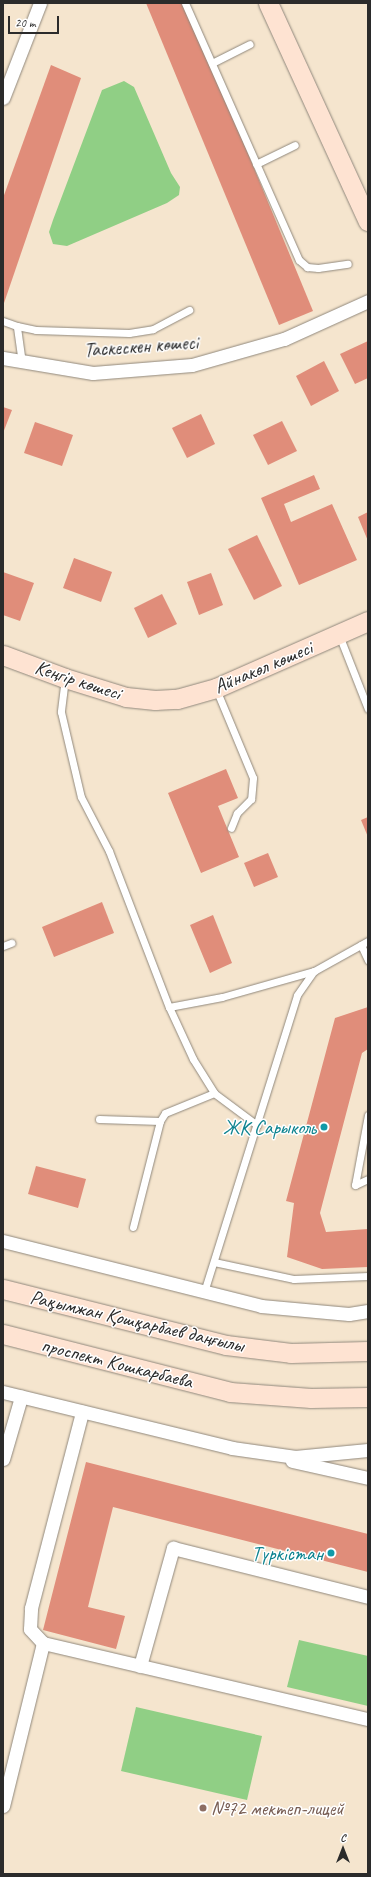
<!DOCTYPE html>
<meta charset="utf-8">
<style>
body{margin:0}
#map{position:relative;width:371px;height:1877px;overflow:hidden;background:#f5e5ce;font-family:Caveat,sans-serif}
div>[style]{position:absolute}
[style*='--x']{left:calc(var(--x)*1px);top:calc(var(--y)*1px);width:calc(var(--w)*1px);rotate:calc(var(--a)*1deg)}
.green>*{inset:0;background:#90cf85}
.building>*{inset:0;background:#e08d7a}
.roads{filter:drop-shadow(0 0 1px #90887c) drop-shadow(0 0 1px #90887c)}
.lane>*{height:7px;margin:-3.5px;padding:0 3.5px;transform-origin:3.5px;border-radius:3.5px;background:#fff}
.street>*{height:13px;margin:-6.5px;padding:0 6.5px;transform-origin:6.5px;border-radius:6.5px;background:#fff}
.secondary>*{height:19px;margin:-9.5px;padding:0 9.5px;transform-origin:9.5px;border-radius:9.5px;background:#fee3d2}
.dots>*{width:11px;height:11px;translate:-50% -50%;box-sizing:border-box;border:2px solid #fff;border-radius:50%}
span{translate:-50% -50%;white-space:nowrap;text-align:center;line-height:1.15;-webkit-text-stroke:3px #fff;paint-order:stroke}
.street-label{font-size:20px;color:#2b2b2b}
.culture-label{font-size:20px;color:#0d838f}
.right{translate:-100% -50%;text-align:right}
.education-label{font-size:20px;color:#785e54}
.left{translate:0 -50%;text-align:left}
.frame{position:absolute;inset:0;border:4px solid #2b2b2b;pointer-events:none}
.north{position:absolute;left:323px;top:1829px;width:40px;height:40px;-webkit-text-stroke:3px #fff;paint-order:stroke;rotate:0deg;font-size:11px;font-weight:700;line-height:16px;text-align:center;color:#2b2b2b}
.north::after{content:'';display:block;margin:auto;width:14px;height:18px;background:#2b2b2b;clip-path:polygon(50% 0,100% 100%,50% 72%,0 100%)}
.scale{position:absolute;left:8px;top:16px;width:51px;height:18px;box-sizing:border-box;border:2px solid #2b2b2b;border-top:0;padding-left:5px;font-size:12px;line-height:14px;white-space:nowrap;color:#2b2b2b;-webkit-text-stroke:3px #fff;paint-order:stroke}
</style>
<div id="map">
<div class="green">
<div style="clip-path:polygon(124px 81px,134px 87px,171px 173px,180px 187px,179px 195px,167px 203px,67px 246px,53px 244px,49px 232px,53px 220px,102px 90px)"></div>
<div style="clip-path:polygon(299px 1640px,368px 1656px,368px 1706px,287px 1687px)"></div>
<div style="clip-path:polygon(136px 1707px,262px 1736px,247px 1800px,121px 1771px)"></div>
</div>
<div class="building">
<div style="clip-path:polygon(146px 3px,186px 3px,313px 311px,279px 325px)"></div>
<div style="clip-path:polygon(51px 65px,81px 78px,3px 306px,3px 198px)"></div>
<div style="clip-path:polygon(368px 341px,368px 378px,355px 384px,340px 354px)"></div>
<div style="clip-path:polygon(324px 361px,339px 391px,311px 406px,296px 376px)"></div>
<div style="clip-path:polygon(3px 407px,12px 410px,3px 433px)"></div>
<div style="clip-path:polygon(201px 414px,215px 444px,187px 458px,172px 428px)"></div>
<div style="clip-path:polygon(282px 421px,297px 451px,268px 465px,253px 435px)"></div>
<div style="clip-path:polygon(35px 422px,73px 435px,62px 466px,24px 453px)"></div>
<div style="clip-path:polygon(314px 475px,320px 489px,284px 504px,291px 522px,332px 504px,357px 560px,299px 585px,261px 498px)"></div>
<div style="clip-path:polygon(368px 512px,368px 541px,358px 517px)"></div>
<div style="clip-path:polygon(257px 535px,282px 586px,254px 600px,228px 549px)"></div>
<div style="clip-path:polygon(74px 558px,112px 572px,101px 602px,63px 588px)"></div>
<div style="clip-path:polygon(3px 572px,34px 583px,20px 621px,3px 615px)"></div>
<div style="clip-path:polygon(211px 573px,223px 605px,199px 615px,187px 582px)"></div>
<div style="clip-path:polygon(162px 594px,177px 624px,148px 638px,134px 608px)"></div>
<div style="clip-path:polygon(226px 769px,238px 798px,218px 806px,239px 857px,201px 873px,168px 793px)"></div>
<div style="clip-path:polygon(368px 817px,368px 837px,361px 820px)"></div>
<div style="clip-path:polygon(268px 853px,278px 877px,254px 887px,244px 863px)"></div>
<div style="clip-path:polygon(102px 902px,114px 933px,54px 957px,42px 927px)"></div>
<div style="clip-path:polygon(213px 915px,232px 963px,210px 973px,190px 925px)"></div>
<div style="clip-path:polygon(368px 1007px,368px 1049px,362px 1053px,320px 1213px,326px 1232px,368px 1229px,368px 1267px,322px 1269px,287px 1257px,294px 1203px,286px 1201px,335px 1018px)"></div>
<div style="clip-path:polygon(36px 1166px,86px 1179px,78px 1208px,28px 1194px)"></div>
<div style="clip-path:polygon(86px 1462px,368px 1534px,368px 1572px,113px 1507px,88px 1607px,125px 1616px,116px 1649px,43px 1630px)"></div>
</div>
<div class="roads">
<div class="lane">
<div style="--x:185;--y:3;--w:281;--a:66.1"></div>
<div style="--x:299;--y:260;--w:11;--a:41"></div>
<div style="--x:307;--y:267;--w:11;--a:5"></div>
<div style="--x:318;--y:268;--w:30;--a:-8"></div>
<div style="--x:212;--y:63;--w:42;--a:-26.6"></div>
<div style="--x:256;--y:164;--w:43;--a:-26"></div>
<div style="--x:3;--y:321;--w:15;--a:20"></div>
<div style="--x:22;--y:363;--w:37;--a:-98"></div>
<div style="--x:17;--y:326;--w:19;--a:12"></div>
<div style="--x:36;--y:330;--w:93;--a:1.8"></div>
<div style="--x:129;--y:333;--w:24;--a:-9"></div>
<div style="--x:153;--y:329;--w:41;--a:-27.8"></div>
<div style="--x:339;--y:635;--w:79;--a:68.6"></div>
<div style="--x:65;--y:678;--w:34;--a:97"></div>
<div style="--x:61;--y:712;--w:87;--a:76.8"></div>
<div style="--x:81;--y:797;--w:61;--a:62.6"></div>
<div style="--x:109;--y:851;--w:167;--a:69"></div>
<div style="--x:169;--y:1007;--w:54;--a:-10.7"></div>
<div style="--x:222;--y:997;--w:96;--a:-15.8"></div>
<div style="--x:216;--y:689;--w:96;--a:67.4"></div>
<div style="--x:253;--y:778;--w:21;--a:95"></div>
<div style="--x:251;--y:799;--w:20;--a:135"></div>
<div style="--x:237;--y:813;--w:16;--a:112"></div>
<div style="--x:361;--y:945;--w:17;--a:65"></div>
<div style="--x:3;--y:946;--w:9;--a:-21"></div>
<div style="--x:169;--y:1007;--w:57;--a:65.2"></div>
<div style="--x:193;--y:1059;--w:40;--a:58"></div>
<div style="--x:214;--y:1093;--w:54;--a:36.7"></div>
<div style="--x:368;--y:1115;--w:71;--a:100.5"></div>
<div style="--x:355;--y:1185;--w:14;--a:-25"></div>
<div style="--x:99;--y:1119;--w:61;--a:1.9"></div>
<div style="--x:133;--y:1227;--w:109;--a:-75.7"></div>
<div style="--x:160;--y:1121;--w:9;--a:-58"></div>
<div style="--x:165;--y:1113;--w:53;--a:-22.2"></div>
<div style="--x:214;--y:1262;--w:82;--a:12"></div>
<div style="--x:294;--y:1279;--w:74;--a:-2.3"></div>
<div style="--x:204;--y:1292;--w:311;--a:-72.6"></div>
<div style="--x:297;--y:995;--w:29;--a:-55"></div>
<div style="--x:314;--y:971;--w:62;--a:-29.1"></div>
</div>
<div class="street">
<div style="--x:3;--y:98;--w:102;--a:-68.7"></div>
<div style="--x:3;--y:358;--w:91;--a:9.5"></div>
<div style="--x:93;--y:373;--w:99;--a:-4.6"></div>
<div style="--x:192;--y:365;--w:96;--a:-15.8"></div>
<div style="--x:284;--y:339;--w:92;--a:-24.3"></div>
<div style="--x:3;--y:1241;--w:266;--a:14.1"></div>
<div style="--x:261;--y:1306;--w:88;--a:5.2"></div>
<div style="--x:349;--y:1314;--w:19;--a:-9"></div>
<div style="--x:3;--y:1392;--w:236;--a:13.7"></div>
<div style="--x:232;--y:1448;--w:64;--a:8.1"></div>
<div style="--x:295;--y:1457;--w:73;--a:-5.5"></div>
<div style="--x:3;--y:1459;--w:65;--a:-73.8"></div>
<div style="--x:292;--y:1461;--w:78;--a:12.6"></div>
<div style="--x:43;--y:1643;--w:334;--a:13.2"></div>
<div style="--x:140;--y:1666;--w:123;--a:-74.4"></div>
<div style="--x:173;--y:1548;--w:201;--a:14.1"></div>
<div style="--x:3;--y:1806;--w:168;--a:-76.2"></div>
<div style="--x:43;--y:1643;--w:19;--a:-133"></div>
<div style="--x:30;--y:1629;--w:21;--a:-87"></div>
<div style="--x:31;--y:1608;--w:203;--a:-75.4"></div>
</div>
<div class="secondary">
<div style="--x:268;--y:3;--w:240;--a:65.4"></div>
<div style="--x:3;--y:655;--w:66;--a:20.4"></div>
<div style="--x:65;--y:678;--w:64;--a:17.3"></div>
<div style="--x:126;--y:697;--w:29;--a:6"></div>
<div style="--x:155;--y:700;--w:22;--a:-3"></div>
<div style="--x:177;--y:699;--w:41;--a:-15.8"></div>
<div style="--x:216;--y:688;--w:166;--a:-23.8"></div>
<div style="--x:3;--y:1289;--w:230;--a:14.1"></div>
<div style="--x:226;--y:1345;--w:65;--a:7"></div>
<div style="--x:291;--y:1353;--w:77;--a:-1.5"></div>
<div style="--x:3;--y:1334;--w:234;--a:14.3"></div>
<div style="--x:230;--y:1392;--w:81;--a:4.2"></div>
<div style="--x:311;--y:1398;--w:57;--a:-1"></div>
</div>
</div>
<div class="dots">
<div style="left:324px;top:1127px;background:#0f9aa8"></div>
<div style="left:331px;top:1553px;background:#0f9aa8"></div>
<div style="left:203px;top:1808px;background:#8d6e63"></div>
</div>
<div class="street-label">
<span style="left:141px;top:346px;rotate:-4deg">Таскескен көшесі</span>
<span style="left:263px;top:667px;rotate:-23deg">Айнакөл көшесі</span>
<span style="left:78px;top:680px;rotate:18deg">Кеңгір көшесі</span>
<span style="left:137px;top:1321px;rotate:13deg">Рақымжан Қошқарбаев даңғылы</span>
<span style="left:117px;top:1363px;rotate:14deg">проспект Кошкарбаева</span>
</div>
<div class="culture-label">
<span class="right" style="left:316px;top:1127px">ЖК Сарыколь</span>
<span class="right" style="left:323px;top:1553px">Түркістан</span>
</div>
<div class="education-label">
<span class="left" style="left:211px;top:1808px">№72 мектеп-лицей</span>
</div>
<div class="frame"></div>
<div class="north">С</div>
<div class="scale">20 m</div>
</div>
